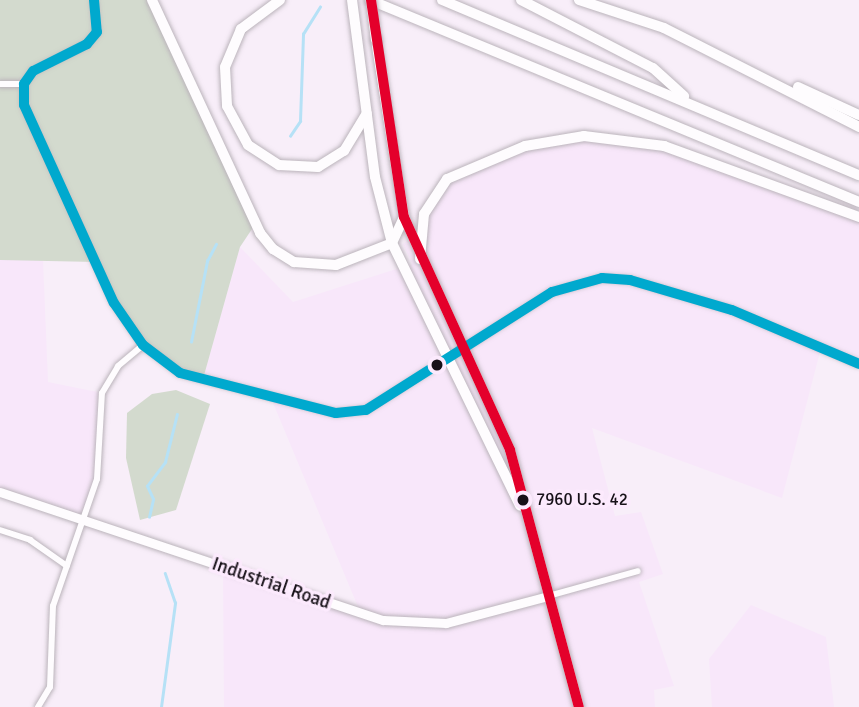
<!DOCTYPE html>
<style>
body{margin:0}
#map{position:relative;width:859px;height:707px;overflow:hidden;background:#f8eef9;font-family:Signika,sans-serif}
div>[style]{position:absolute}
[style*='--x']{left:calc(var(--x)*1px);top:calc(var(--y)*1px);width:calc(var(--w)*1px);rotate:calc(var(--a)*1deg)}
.built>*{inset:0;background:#f8e7fa}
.green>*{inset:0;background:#d3dace}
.stream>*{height:2.5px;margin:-1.25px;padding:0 1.25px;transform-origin:1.25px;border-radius:1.25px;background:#b6e1f6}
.roads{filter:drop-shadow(0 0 2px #bbb4bb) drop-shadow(0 0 2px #bbb4bb)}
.street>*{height:6px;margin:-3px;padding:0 3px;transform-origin:3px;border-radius:3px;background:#fefcfe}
.secondary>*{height:9px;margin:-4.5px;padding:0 4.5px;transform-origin:4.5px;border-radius:4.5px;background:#fefcfe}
.primary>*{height:10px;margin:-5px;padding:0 5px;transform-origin:5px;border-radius:5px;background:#fefcfe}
.highway>*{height:10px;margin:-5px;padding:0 5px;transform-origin:5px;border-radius:5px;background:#fefcfe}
.bridges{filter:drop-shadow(0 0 2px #bbb4bb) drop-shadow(0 0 2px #bbb4bb)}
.primary-bridge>*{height:10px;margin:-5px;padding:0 5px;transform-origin:5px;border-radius:5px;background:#fefcfe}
.bus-1>*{height:10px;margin:-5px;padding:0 5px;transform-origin:5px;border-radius:5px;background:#00a9ce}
.bus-2>*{height:10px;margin:-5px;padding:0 5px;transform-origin:5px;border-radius:5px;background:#e4002b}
.dots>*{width:19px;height:19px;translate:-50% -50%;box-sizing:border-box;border:4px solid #fceafd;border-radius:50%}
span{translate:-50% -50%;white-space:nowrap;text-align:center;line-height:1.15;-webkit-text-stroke:7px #fceafd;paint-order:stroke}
.bus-label{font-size:17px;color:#171118}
.left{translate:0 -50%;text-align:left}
.street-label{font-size:19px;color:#171118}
</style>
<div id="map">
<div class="built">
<div style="clip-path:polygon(552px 140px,650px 143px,859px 217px,859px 364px,821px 348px,782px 498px,592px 428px,615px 516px,641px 512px,663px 574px,639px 582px,674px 686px,654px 690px,655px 707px,224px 707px,223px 567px,361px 614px,271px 398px,203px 379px,240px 247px,293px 302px,412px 264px,403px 244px,421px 231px,441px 185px)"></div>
<div style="clip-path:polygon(0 260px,43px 260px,48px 382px,102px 393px,99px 461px,82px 520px,0 492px)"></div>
<div style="clip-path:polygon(751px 605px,826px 637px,834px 707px,712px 707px,709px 659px)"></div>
</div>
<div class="green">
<div style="clip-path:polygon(0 0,152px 0,256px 223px,240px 247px,203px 379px,180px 373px,143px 345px,96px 262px,0 260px)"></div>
<div style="clip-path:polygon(176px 390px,210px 404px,176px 510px,140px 520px,126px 458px,127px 413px,152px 394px)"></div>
</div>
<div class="stream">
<div style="--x:290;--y:136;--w:18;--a:-56"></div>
<div style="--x:300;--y:121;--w:87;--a:-88"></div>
<div style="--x:303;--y:34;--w:32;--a:-58"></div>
<div style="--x:191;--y:342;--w:83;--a:-78.8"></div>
<div style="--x:207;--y:261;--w:19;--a:-62"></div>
<div style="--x:149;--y:517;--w:18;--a:-77"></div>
<div style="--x:153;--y:499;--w:14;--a:-115"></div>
<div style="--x:147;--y:486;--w:30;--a:-53"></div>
<div style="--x:165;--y:462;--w:49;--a:-76"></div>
<div style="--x:161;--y:707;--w:105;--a:-82.3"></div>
<div style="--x:175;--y:603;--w:31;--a:-109"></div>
</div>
<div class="roads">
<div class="street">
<div style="--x:94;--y:0;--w:32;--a:85"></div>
<div style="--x:97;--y:32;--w:16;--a:130"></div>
<div style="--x:87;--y:44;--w:60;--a:153.4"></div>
<div style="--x:33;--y:71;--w:16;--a:125"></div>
<div style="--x:24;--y:84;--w:21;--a:90"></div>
<div style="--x:24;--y:105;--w:217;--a:65.6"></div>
<div style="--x:114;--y:303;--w:51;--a:55.4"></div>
<div style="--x:143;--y:345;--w:46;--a:37.1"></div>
<div style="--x:180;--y:373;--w:161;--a:14.4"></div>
<div style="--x:336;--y:413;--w:30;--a:-6"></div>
<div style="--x:366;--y:410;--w:220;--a:-32.4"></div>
<div style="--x:552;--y:292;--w:52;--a:-15.6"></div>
<div style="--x:602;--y:278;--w:28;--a:4"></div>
<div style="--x:630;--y:280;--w:106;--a:16.4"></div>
<div style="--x:732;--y:310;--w:138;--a:23"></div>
<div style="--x:0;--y:84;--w:24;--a:0"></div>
<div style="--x:0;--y:530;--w:32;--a:18"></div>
<div style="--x:30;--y:540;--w:45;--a:35.1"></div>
<div style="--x:548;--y:596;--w:93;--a:-15.5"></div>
<div style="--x:38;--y:707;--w:23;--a:-59"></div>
<div style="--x:50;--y:687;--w:81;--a:-87.9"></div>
<div style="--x:53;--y:606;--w:134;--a:-70.9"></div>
<div style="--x:97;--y:479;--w:86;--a:-86.7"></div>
<div style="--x:102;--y:393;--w:31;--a:-59"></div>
<div style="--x:118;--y:366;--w:33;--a:-40"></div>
</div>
<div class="secondary">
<div style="--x:0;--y:492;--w:404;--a:18.5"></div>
<div style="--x:383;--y:620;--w:63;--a:2.7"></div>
<div style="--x:446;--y:623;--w:106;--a:-14.8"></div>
</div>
<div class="primary">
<div style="--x:352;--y:0;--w:178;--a:82.6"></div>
<div style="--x:375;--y:177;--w:68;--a:75.6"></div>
<div style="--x:392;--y:243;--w:292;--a:64"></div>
<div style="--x:376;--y:40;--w:179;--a:81"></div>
<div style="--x:404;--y:217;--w:256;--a:65.5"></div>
<div style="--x:510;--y:450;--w:266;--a:75"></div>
</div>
<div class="highway">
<div style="--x:152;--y:0;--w:257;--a:65.1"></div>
<div style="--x:260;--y:233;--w:21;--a:51"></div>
<div style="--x:273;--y:249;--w:25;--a:32"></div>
<div style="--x:294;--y:262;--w:42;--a:4.1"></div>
<div style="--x:336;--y:265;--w:60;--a:-21.4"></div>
<div style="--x:392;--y:243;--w:29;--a:-65"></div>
<div style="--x:280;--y:0;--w:49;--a:143.4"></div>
<div style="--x:241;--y:29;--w:41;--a:112.8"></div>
<div style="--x:225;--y:67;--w:39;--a:87"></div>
<div style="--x:227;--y:106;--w:44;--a:61.7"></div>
<div style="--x:248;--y:145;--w:37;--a:33"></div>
<div style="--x:279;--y:165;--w:39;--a:3"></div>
<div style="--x:318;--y:167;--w:31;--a:-32"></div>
<div style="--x:344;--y:151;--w:44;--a:-58.8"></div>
<div style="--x:370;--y:0;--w:529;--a:22.44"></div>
<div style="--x:442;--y:0;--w:452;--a:22.8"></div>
<div style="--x:521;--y:0;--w:148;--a:27.3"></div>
<div style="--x:653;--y:68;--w:42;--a:42.1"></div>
<div style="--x:579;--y:0;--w:89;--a:18.2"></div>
<div style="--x:664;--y:28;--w:219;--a:26.9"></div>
<div style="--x:798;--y:87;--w:67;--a:24.7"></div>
<div style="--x:420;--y:259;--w:45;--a:-84.9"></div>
<div style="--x:424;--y:214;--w:42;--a:-56.7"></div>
<div style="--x:447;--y:179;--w:85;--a:-22.9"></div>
<div style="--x:525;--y:146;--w:60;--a:-9.6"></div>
<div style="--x:584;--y:136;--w:81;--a:7.1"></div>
<div style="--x:664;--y:146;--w:208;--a:20"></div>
</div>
</div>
<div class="bridges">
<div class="primary-bridge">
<div style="--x:371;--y:0;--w:40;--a:82.9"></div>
</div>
</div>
<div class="bus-1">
<div style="--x:94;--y:0;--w:32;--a:85"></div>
<div style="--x:97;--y:32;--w:16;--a:130"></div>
<div style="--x:87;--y:44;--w:60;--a:153.4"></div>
<div style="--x:33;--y:71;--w:16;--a:125"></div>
<div style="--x:24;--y:84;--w:21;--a:90"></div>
<div style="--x:24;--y:105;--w:217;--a:65.6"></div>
<div style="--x:114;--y:303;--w:51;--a:55.4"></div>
<div style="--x:143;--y:345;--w:46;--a:37.1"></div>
<div style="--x:180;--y:373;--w:161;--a:14.4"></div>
<div style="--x:336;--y:413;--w:30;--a:-6"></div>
<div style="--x:366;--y:410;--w:220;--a:-32.4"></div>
<div style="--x:552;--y:292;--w:52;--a:-15.6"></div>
<div style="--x:602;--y:278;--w:28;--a:4"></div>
<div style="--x:630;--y:280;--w:106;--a:16.4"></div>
<div style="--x:732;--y:310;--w:138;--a:23"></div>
</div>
<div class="bus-2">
<div style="--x:371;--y:0;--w:219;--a:81.4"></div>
<div style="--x:404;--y:217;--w:256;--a:65.5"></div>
<div style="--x:510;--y:450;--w:266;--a:75"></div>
</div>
<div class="dots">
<div style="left:437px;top:365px;background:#171118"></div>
<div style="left:523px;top:500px;background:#171118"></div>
</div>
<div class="bus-label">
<span class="left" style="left:536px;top:500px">7960 U.S. 42</span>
</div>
<div class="street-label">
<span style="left:271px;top:584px;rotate:19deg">Industrial Road</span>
</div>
</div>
